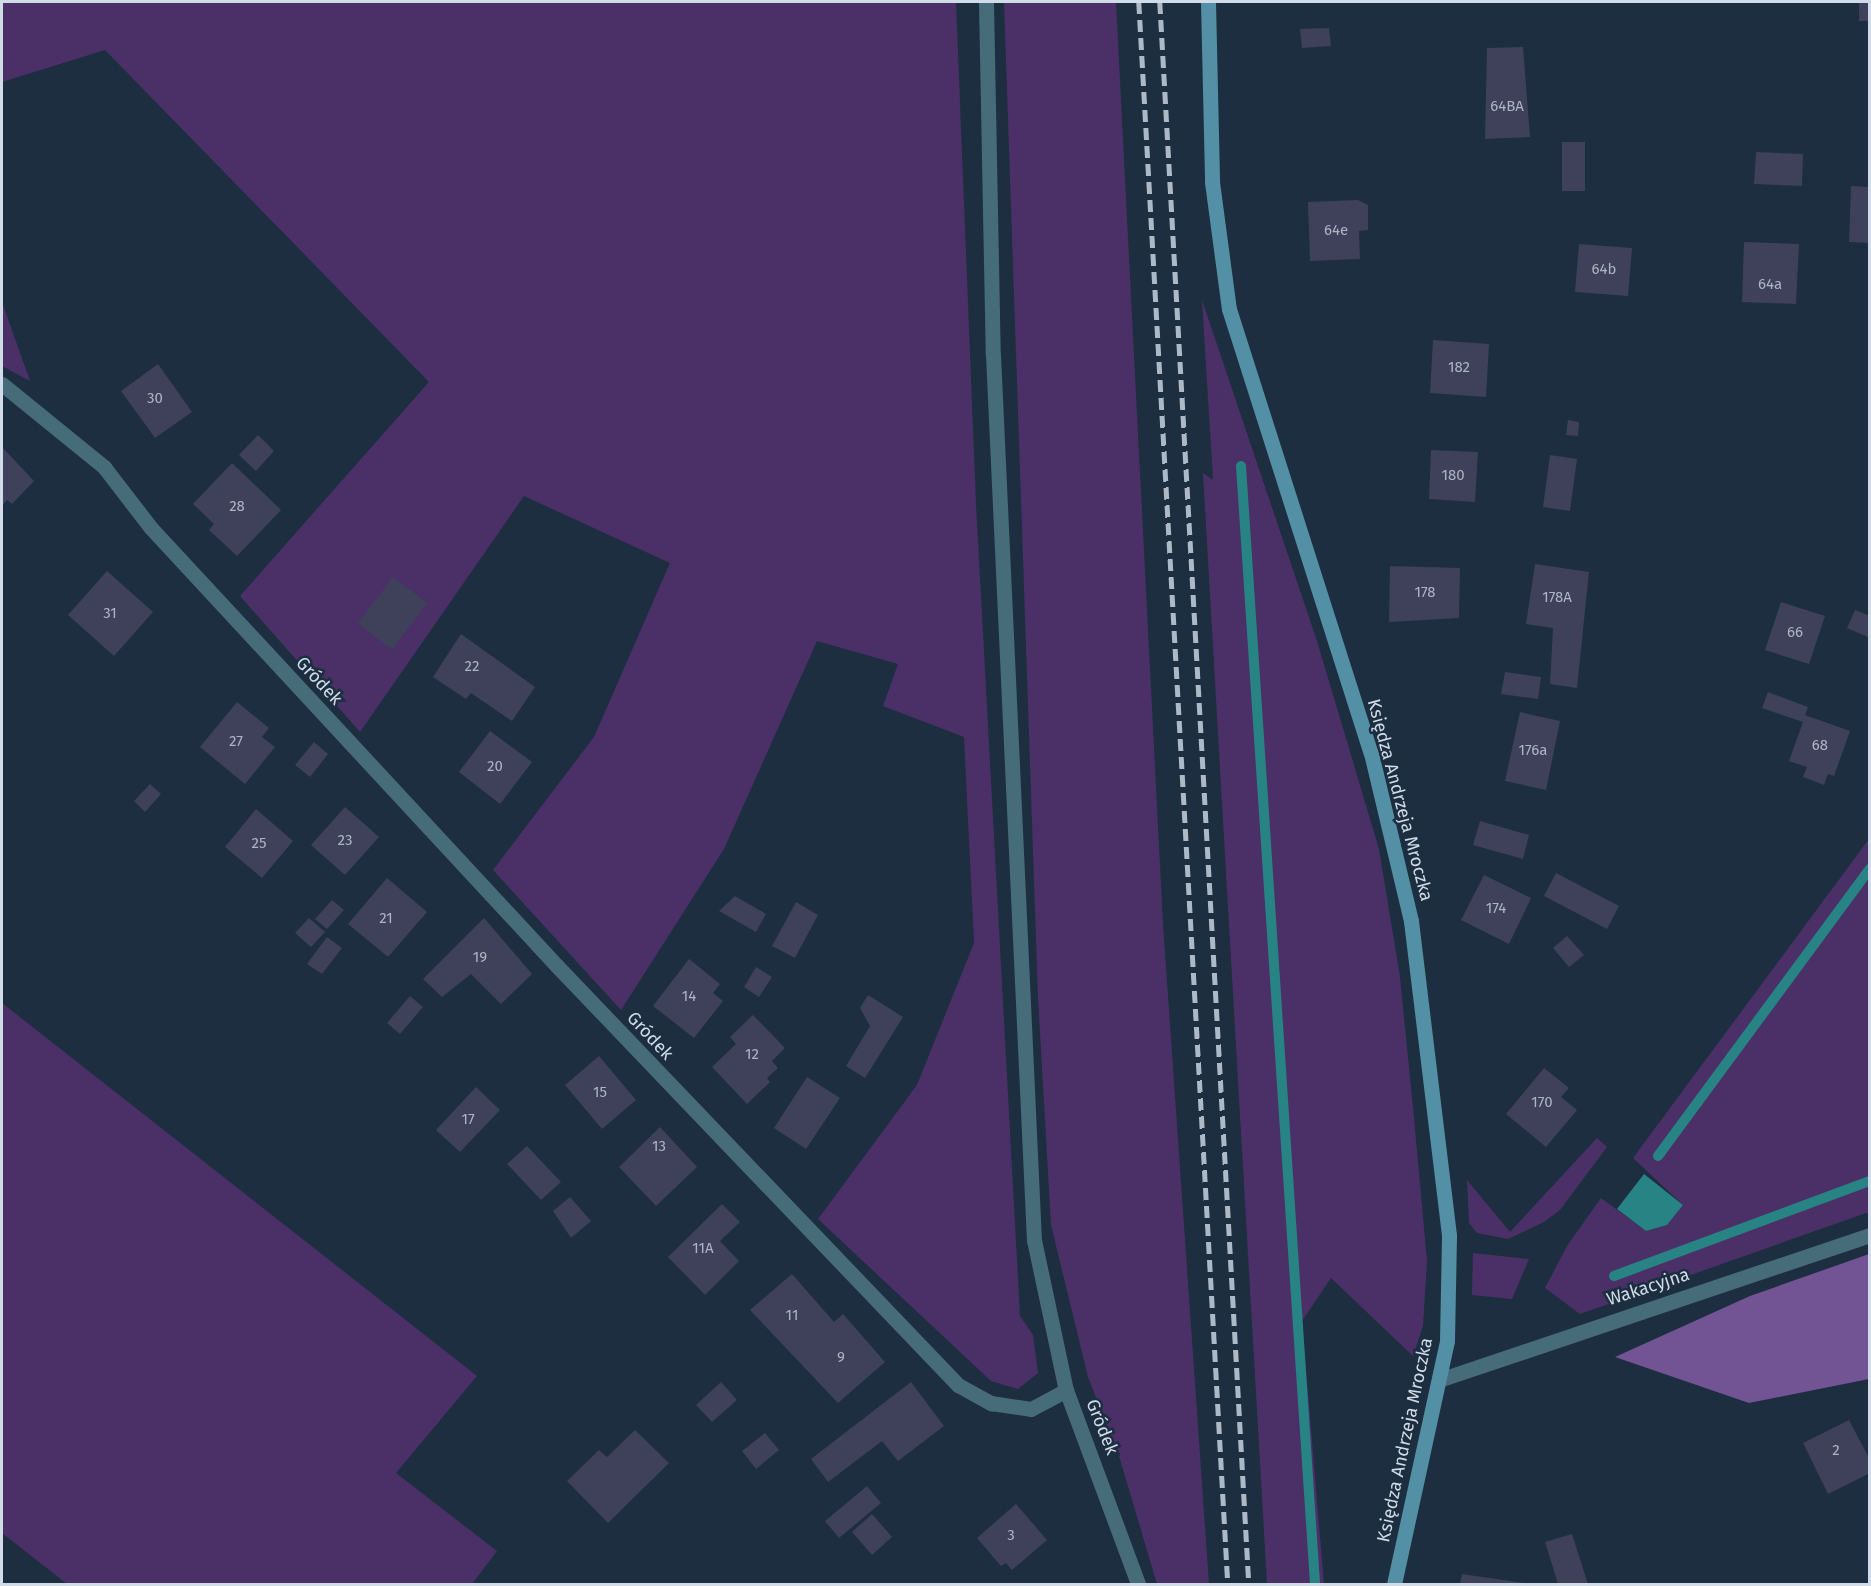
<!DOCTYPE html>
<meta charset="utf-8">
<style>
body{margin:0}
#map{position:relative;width:1871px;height:1586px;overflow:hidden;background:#1c2e40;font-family:"Fira Sans",sans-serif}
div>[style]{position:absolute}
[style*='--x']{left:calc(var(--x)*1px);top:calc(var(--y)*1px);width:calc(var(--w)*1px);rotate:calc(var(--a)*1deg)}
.green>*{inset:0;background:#4b3067}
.forest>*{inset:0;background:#725393}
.water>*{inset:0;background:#288484}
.stream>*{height:10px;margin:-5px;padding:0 5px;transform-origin:5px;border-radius:5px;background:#288484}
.building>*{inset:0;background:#3e4159}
.street>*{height:15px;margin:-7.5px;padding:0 7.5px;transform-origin:7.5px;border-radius:7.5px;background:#476c79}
.secondary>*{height:15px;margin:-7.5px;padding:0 7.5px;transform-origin:7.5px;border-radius:7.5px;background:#538fa5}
.rail>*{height:4.5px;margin-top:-2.25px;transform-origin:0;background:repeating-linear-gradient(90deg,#adb9c6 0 12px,transparent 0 18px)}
span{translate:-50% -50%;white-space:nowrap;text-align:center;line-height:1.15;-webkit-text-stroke:5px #1c2e40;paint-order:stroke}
.number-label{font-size:15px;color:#acb5c4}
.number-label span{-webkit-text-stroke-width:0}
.street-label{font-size:18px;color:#d1dce8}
.frame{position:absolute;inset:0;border:3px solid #d1dce8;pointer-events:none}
</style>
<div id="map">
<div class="green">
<div style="clip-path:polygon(2px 2px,956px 2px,976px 504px,1020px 1316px,1033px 1335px,1038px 1373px,1018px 1389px,991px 1381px,818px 1219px,917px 1085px,974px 943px,964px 737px,883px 706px,898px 664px,817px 641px,724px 849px,621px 1010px,493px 870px,594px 737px,670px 563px,524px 496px,360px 732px,240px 596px,429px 382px,105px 50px,2px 82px)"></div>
<div style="clip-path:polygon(1004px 2px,1116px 2px,1163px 924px,1209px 1584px,1157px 1584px,1119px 1456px,1088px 1377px,1051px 1225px,1038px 998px)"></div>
<div style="clip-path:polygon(1202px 300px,1317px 641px,1379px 849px,1400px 977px,1413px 1107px,1427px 1261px,1423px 1326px,1413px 1356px,1331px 1278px,1302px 1321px,1324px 1584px,1267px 1584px,1203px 473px,1213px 480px)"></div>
<div style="clip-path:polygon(2px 302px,30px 381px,2px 366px)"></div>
<div style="clip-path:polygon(1869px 839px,1869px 1212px,1580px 1314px,1545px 1288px,1567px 1246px,1601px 1198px,1646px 1231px,1667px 1225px,1683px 1205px,1633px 1158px)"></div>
<div style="clip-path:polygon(2px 1003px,477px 1376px,396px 1473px,497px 1551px,472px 1584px,67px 1584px,2px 1533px)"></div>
<div style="clip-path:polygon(1597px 1138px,1607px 1147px,1560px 1210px,1544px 1222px,1508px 1239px,1477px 1233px,1469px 1223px,1467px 1180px,1510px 1232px)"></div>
<div style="clip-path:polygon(1473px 1253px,1529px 1259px,1512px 1299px,1472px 1295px)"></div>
</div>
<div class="forest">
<div style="clip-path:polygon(1869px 1254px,1869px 1379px,1749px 1403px,1615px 1357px,1750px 1296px)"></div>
</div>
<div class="water">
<div style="clip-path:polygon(1644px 1174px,1683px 1205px,1667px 1225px,1646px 1231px,1617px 1209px)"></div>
</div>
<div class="stream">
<div style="--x:1241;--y:466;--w:1120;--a:86.21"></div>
<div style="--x:1658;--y:1156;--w:358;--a:-53.6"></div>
<div style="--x:1614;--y:1276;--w:273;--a:-20.4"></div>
</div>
<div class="building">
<div style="clip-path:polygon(1859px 2px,1870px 2px,1870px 21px,1859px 21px)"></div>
<div style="clip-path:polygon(1329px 28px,1331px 46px,1302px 48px,1300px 29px)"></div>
<div style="clip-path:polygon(1523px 47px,1530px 137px,1485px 139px,1487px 48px)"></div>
<div style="clip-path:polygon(1562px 142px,1585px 142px,1585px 191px,1562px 191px)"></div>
<div style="clip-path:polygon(1756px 152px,1803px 154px,1802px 186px,1754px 184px)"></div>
<div style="clip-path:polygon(1851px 186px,1870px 187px,1870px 243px,1849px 242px)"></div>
<div style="clip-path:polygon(1358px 200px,1368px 205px,1368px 230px,1359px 231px,1360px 259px,1310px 261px,1308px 202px)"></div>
<div style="clip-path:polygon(1744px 242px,1799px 244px,1796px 304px,1742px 302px)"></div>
<div style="clip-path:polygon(1579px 244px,1632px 248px,1628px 296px,1575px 292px)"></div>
<div style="clip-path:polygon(1433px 340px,1489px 344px,1486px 397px,1430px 393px)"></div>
<div style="clip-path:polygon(158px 364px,192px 412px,155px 438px,121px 391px)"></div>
<div style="clip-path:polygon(1568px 420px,1579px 422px,1578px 436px,1566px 435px)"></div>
<div style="clip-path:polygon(258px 435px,274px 451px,256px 471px,239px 455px)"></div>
<div style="clip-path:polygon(2px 447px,34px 481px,12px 504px,7px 500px,2px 506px)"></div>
<div style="clip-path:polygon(1431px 450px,1478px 452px,1475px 502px,1429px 499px)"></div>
<div style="clip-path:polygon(1550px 455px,1577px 459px,1570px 511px,1543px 507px)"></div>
<div style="clip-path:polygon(232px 463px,281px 510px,237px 556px,209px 530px,214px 524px,193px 504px)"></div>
<div style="clip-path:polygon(1535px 564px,1589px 572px,1577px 688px,1550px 684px,1553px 628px,1526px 624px)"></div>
<div style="clip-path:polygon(1390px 566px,1460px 568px,1459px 618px,1389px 622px)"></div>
<div style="clip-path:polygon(107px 571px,153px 612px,114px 656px,68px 615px)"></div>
<div style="clip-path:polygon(393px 577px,427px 603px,392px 650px,358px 623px)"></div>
<div style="clip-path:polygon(1781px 602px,1825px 616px,1809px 664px,1765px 650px)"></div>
<div style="clip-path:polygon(1855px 610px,1870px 616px,1870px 638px,1847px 628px)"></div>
<div style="clip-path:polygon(461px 634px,535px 687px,512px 721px,471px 693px,466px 699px,433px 677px)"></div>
<div style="clip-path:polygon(1505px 672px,1541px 677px,1538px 699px,1501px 694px)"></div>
<div style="clip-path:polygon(1768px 692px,1808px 707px,1805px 715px,1850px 731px,1834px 776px,1828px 774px,1824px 785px,1803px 777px,1807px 767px,1789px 761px,1803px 722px,1762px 708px)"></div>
<div style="clip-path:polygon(237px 702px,269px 728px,262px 737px,275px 747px,245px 784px,200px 747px)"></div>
<div style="clip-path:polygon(1520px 712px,1560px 721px,1546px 790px,1505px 781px)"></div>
<div style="clip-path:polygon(490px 731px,532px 762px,500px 804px,459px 772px)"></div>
<div style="clip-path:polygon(314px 742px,328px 754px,310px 777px,295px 765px)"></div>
<div style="clip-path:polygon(150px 784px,161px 794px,145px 812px,134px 801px)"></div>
<div style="clip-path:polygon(345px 807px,379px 837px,345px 875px,311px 845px)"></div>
<div style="clip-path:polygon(256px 809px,293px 841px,262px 878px,225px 847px)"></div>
<div style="clip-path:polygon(1480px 821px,1529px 835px,1523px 859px,1473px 845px)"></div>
<div style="clip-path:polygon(1556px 873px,1619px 906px,1607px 929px,1544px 896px)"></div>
<div style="clip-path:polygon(1484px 875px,1531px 898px,1509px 944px,1461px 920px)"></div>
<div style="clip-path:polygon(387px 878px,427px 912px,388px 957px,348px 924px)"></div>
<div style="clip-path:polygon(735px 896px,766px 914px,756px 932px,719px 911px)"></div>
<div style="clip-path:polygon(332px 900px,344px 910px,327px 929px,315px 919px)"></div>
<div style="clip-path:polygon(796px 902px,818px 915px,795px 958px,772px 946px)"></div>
<div style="clip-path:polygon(309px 918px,325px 932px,311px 947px,295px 933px)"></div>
<div style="clip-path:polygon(484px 918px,532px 974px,501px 1004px,471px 974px,442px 997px,423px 979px)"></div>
<div style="clip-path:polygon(1567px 936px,1584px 955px,1569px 967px,1553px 948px)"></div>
<div style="clip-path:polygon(327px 937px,342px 948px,322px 974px,307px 964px)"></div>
<div style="clip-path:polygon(689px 959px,720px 984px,713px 993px,723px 1001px,694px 1038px,653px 1006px)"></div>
<div style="clip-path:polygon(756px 967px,772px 977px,759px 997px,744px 987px)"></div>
<div style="clip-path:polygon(868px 995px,903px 1017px,865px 1078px,846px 1066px,870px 1026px,860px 1008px)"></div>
<div style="clip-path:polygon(410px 996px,423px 1007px,400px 1034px,387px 1023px)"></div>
<div style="clip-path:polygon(753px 1015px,785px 1048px,772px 1061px,778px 1068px,767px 1078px,770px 1082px,747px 1104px,712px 1067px,736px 1044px,730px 1037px)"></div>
<div style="clip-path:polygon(599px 1056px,636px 1100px,602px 1129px,565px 1085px)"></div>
<div style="clip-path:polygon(1544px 1068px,1569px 1088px,1561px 1097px,1577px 1110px,1546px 1147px,1506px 1114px)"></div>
<div style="clip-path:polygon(807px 1077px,840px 1098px,806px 1149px,774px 1128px)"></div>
<div style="clip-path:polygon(476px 1087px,500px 1110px,460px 1152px,436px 1130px)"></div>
<div style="clip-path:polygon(660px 1127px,697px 1167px,656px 1206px,619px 1167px)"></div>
<div style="clip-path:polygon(527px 1146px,561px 1182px,541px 1200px,507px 1164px)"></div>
<div style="clip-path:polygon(570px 1197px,591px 1221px,571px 1238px,553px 1211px)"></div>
<div style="clip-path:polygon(722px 1204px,740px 1222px,720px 1241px,739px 1261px,705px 1295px,668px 1257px)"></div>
<div style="clip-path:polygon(792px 1274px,834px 1322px,843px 1314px,885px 1362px,838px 1403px,750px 1310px)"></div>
<div style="clip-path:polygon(721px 1382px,737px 1400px,712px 1422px,696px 1405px)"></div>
<div style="clip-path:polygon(911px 1382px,944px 1426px,898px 1461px,882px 1441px,828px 1482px,811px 1459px)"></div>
<div style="clip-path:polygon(1849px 1420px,1870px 1460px,1870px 1473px,1828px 1494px,1803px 1443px)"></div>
<div style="clip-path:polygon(635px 1430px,669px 1463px,608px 1523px,567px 1481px,599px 1450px,607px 1457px)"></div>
<div style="clip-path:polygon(765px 1433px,779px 1450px,756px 1469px,742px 1451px)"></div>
<div style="clip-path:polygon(867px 1486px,881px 1503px,839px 1538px,825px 1521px)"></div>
<div style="clip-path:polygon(1016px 1504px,1047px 1540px,1012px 1570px,1006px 1563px,1001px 1566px,977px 1538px)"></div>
<div style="clip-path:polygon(872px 1514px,892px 1537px,872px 1555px,852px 1532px)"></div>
<div style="clip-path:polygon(1572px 1534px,1588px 1584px,1558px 1584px,1545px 1542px)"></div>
<div style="clip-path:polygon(1462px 1574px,1524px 1583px,1524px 1584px,1460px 1584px)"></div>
</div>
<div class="street">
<div style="--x:986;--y:2;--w:353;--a:88.9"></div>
<div style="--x:993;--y:355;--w:886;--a:87.35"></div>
<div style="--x:1034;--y:1240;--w:153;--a:78"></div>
<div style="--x:1066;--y:1390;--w:207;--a:69.6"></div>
<div style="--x:2;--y:384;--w:132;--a:39.1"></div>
<div style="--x:104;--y:467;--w:77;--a:52.4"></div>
<div style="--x:151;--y:528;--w:597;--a:47.17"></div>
<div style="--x:557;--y:966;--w:580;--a:46.26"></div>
<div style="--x:958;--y:1385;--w:38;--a:29"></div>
<div style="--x:991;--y:1403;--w:40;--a:8.5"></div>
<div style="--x:1031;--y:1409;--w:40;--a:-28"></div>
<div style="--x:1439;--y:1380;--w:455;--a:-18.6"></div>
</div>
<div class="secondary">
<div style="--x:1208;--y:2;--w:180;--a:88.7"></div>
<div style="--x:1212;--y:182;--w:128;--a:82.4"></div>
<div style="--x:1229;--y:309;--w:466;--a:72.3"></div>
<div style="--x:1371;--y:753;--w:173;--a:76.6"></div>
<div style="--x:1411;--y:921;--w:317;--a:83.1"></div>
<div style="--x:1449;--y:1236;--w:105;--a:91.1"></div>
<div style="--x:1447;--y:1341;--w:249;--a:102.3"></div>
</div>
<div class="rail">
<div style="--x:1139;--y:2;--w:1585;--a:86.78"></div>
<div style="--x:1160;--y:2;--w:1585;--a:86.78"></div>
</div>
<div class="number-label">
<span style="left:1507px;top:107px">64BA</span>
<span style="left:1336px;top:231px">64e</span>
<span style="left:1604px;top:270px">64b</span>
<span style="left:1770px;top:285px">64a</span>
<span style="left:1459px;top:368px">182</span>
<span style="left:155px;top:399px">30</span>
<span style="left:1453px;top:476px">180</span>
<span style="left:237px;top:507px">28</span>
<span style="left:1425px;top:593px">178</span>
<span style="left:1557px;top:598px">178A</span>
<span style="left:110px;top:614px">31</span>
<span style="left:1795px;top:633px">66</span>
<span style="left:472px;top:667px">22</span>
<span style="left:236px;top:742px">27</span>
<span style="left:1820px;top:746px">68</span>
<span style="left:1533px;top:751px">176a</span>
<span style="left:495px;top:767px">20</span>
<span style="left:345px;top:841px">23</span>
<span style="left:259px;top:844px">25</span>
<span style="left:1496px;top:909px">174</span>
<span style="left:386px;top:919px">21</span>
<span style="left:480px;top:958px">19</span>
<span style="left:689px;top:997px">14</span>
<span style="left:752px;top:1055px">12</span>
<span style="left:600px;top:1093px">15</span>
<span style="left:1542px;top:1103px">170</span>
<span style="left:468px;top:1120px">17</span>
<span style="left:659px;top:1147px">13</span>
<span style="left:703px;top:1249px">11A</span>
<span style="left:792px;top:1316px">11</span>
<span style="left:841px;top:1358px">9</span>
<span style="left:1836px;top:1451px">2</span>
<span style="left:1011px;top:1536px">3</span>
</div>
<div class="street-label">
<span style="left:319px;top:681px;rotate:47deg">Gródek</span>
<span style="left:1400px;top:800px;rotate:75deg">Księdza Andrzeja Mroczka</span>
<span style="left:650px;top:1036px;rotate:47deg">Gródek</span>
<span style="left:1648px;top:1287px;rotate:-18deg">Wakacyjna</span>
<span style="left:1102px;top:1427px;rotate:68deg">Gródek</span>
<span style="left:1405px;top:1440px;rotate:-78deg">Księdza Andrzeja Mroczka</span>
</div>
<div class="frame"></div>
</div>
